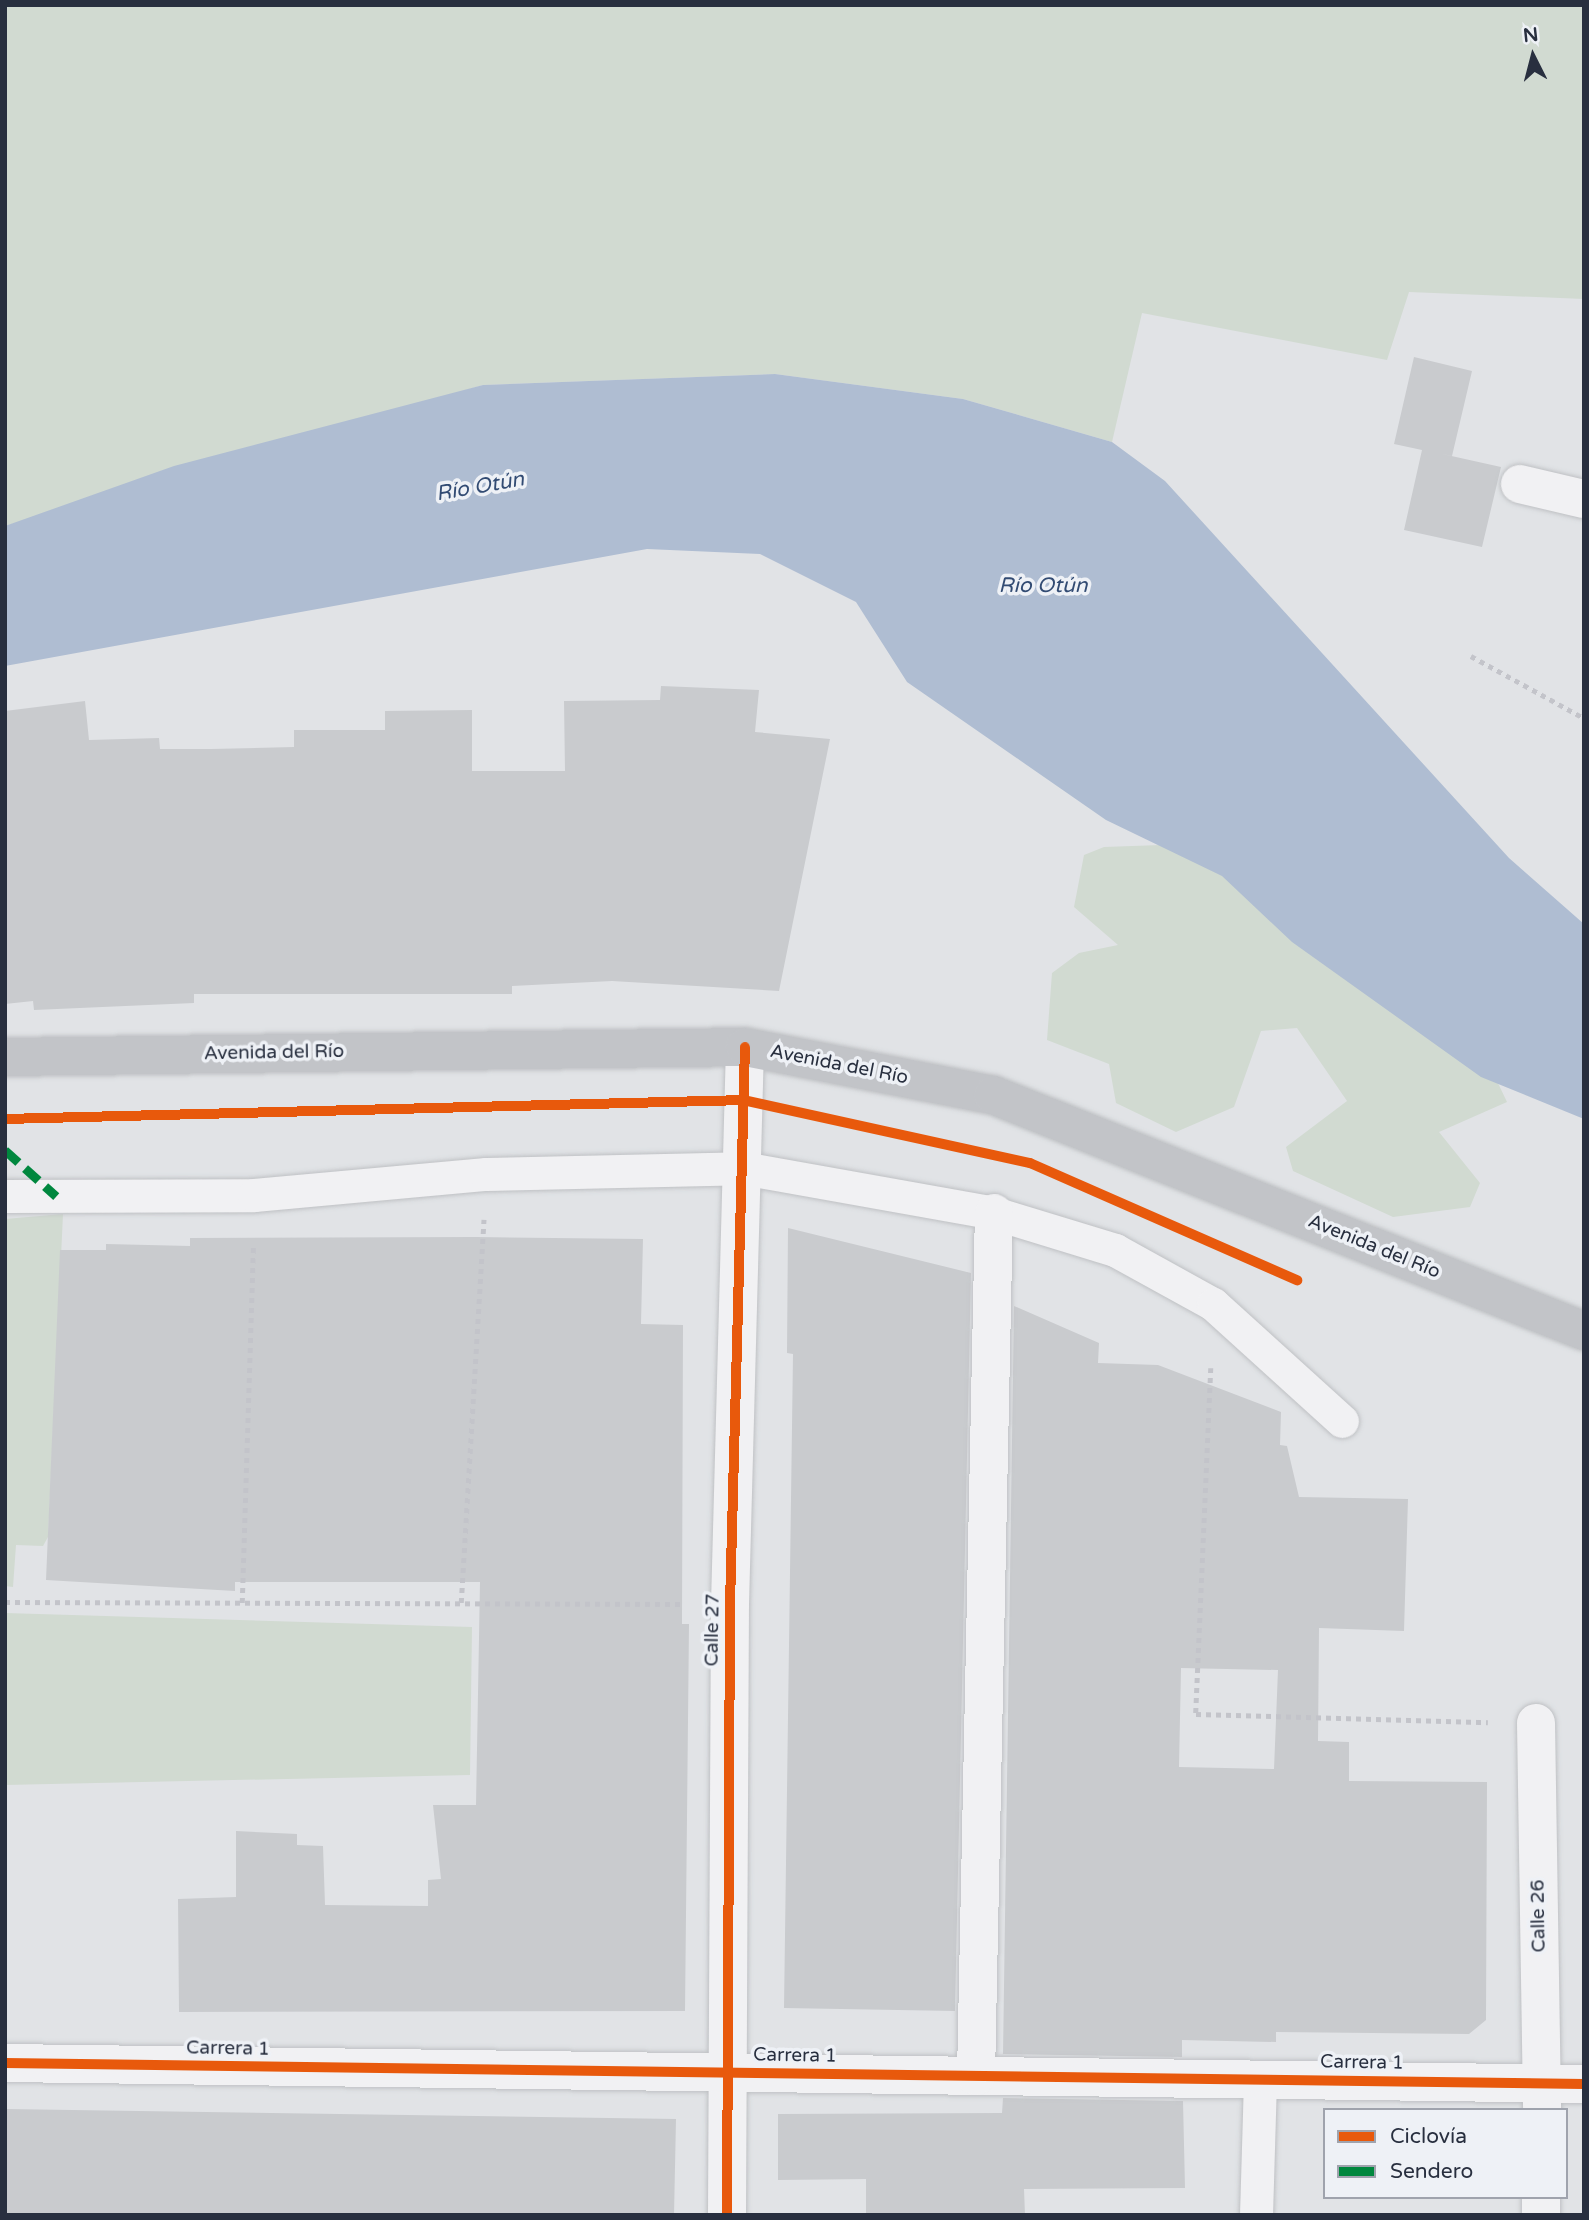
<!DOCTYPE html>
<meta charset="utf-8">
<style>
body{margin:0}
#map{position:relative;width:1589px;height:2220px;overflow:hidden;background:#e1e3e6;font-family:"Varela Round",sans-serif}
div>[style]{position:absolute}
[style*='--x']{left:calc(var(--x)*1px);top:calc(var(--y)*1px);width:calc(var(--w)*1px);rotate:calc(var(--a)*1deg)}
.green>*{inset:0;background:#d1dad1}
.water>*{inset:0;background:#afbdd2}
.building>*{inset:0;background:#c9cbce}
.path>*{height:4.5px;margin-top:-2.25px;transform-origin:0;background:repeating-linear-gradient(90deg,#c3c4ca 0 5px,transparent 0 10px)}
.roads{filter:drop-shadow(0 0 2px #bfc1c4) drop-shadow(0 0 2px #bfc1c4)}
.service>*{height:33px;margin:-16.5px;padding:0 16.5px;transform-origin:16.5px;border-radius:16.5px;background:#f1f1f3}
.minor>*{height:38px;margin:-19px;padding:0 19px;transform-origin:19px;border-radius:19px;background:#f1f1f3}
.secondary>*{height:38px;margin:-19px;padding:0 19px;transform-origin:19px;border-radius:19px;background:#c2c4c8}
.quiet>*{height:9px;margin-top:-4.5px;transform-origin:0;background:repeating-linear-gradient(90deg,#00873e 0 18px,transparent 0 27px)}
.cycleway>*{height:10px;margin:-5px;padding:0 5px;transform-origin:5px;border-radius:5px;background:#e8590c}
span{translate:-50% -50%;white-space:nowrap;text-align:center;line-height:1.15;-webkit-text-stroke:7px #eef1f6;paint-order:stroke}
.street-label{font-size:19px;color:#282f3f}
.water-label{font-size:21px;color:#324b73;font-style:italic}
.frame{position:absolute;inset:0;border:7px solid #282f3f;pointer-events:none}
.legend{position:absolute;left:1323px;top:2108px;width:245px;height:91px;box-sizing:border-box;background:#eef1f6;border:2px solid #9fa3ad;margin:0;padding:9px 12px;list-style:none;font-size:21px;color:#282f3f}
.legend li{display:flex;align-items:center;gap:14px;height:35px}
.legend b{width:35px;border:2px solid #9fa3ad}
.north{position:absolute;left:1498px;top:21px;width:70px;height:70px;-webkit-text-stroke:5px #eef1f6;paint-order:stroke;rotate:354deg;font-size:19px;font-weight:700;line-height:28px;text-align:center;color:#282f3f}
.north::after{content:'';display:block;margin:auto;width:24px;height:32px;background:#282f3f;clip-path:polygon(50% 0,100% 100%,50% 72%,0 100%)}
</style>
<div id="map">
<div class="green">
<div style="clip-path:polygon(5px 5px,1584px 5px,1584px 299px,1409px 292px,1387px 360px,1142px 313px,1112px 442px,963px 399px,775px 374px,483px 385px,5px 526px)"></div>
<div style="clip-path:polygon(1189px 844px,1496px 1079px,1507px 1102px,1439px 1132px,1480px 1183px,1470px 1207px,1393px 1217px,1293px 1171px,1286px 1147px,1347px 1101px,1297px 1028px,1261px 1031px,1234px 1107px,1176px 1132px,1116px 1103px,1109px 1064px,1047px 1040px,1052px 973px,1079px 953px,1118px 945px,1074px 907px,1084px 855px,1104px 847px)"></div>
<div style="clip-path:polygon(63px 1214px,48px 1537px,43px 1546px,16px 1545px,13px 1587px,5px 1586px,5px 1219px)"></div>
<div style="clip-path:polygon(5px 1613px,472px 1627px,470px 1775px,5px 1785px)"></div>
</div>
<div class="water">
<div style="clip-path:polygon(775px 374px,963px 399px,1112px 442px,1165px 481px,1509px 858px,1584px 924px,1584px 1119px,1481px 1077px,1292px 942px,1222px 876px,1106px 820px,907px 682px,856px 602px,760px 554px,647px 549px,5px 666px,5px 526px,174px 466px,483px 385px)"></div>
</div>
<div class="building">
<div style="clip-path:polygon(1414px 357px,1472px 371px,1452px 456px,1438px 453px,1501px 467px,1482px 547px,1404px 530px,1422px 450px,1394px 444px)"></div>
<div style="clip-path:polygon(661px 686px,759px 690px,755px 732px,830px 739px,779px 991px,612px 981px,512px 986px,512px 994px,194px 994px,194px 1003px,34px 1010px,33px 1001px,5px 1004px,5px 711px,85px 701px,89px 740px,159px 738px,160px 749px,211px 749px,294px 747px,294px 730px,385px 730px,385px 711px,472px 710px,472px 771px,565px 771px,564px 701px,660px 700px)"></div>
<div style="clip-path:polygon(788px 1228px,971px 1273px,955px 2011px,784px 2008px,793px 1354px,787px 1353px)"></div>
<div style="clip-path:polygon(476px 1237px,643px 1239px,641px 1324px,683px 1325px,682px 1624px,689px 1624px,685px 2011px,179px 2012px,178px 1899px,236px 1897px,236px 1831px,297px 1834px,297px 1845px,323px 1846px,325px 1905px,428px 1906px,428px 1880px,441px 1879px,433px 1805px,476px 1805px,480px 1582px,235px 1582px,235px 1591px,46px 1580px,60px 1250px,106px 1250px,106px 1244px,190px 1246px,190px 1238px)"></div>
<div style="clip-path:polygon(evenodd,1014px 1306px,1099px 1343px,1098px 1363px,1158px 1365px,1281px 1412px,1280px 1445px,1287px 1446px,1299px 1497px,1408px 1499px,1404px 1631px,1319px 1628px,1318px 1741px,1349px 1742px,1349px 1781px,1487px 1782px,1486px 2020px,1469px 2034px,1276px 2032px,1276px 2042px,1182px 2040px,1182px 2057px,1003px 2054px,1014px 1306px,1181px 1668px,1278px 1670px,1274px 1769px,1179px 1767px,1181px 1668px)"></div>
<div style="clip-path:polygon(1003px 2098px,1183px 2101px,1185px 2188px,1024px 2189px,1025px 2215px,866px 2215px,866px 2179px,778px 2180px,778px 2114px,1002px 2113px)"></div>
<div style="clip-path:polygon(5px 2109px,676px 2119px,674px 2215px,5px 2215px)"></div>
</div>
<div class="path">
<div style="--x:1471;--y:656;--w:129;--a:28.8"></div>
<div style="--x:1211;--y:1368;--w:346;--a:92.5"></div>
<div style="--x:1196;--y:1714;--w:292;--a:1.6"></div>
<div style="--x:5;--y:1602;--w:675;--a:0.17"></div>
<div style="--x:242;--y:1603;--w:360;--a:-88.2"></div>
<div style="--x:461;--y:1603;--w:384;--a:-86.6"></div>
</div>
<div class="roads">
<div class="service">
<div style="--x:5;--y:1196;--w:249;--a:-0.2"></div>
<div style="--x:254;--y:1195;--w:233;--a:-5.2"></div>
<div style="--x:486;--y:1174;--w:256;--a:-1.3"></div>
<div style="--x:742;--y:1168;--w:256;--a:10.1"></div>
<div style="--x:994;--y:1213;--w:127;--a:17"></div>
<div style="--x:1115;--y:1250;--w:112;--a:28.9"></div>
<div style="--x:1213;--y:1304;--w:174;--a:42.2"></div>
<div style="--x:1256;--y:2215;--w:135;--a:-88.3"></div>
</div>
<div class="minor">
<div style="--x:1520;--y:484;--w:66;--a:13.2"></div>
<div style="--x:1536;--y:1723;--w:386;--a:89.1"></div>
<div style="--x:5;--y:2063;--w:1579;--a:0.76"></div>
<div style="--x:976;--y:2076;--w:863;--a:-88.81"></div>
<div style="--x:727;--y:2215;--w:611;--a:-89.72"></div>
<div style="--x:730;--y:1604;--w:557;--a:-88.46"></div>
<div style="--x:1541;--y:2215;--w:18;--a:-90"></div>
</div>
<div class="secondary">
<div style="--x:5;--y:1057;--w:740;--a:-0.77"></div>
<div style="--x:745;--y:1047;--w:253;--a:11"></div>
<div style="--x:993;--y:1095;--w:636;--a:21.77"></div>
</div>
</div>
<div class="quiet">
<div style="--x:5;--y:1150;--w:69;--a:42"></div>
</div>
<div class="cycleway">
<div style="--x:5;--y:1119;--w:738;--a:-1.47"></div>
<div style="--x:743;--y:1100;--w:294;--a:12.4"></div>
<div style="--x:1030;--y:1163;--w:292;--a:23.7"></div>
<div style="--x:5;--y:2063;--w:1579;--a:0.76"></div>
<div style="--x:727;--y:2215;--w:611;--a:-89.72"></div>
<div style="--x:730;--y:1604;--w:557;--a:-88.46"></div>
</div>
<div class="street-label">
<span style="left:274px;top:1053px;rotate:-1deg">Avenida del Río</span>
<span style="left:839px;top:1065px;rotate:11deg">Avenida del Río</span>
<span style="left:1374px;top:1247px;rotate:22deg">Avenida del Río</span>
<span style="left:713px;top:1630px;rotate:-89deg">Calle 27</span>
<span style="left:1539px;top:1916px;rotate:-91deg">Calle 26</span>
<span style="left:228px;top:2049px;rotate:1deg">Carrera 1</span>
<span style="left:795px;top:2056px;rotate:1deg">Carrera 1</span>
<span style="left:1362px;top:2063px;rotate:1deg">Carrera 1</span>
</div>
<div class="water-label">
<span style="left:480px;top:487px;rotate:-10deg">Río Otún</span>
<span style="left:1043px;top:586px">Río Otún</span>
</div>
<div class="frame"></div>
<ul class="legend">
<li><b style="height:9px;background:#e8590c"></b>Ciclovía</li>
<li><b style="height:9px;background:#00873e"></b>Sendero</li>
</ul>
<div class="north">N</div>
</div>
